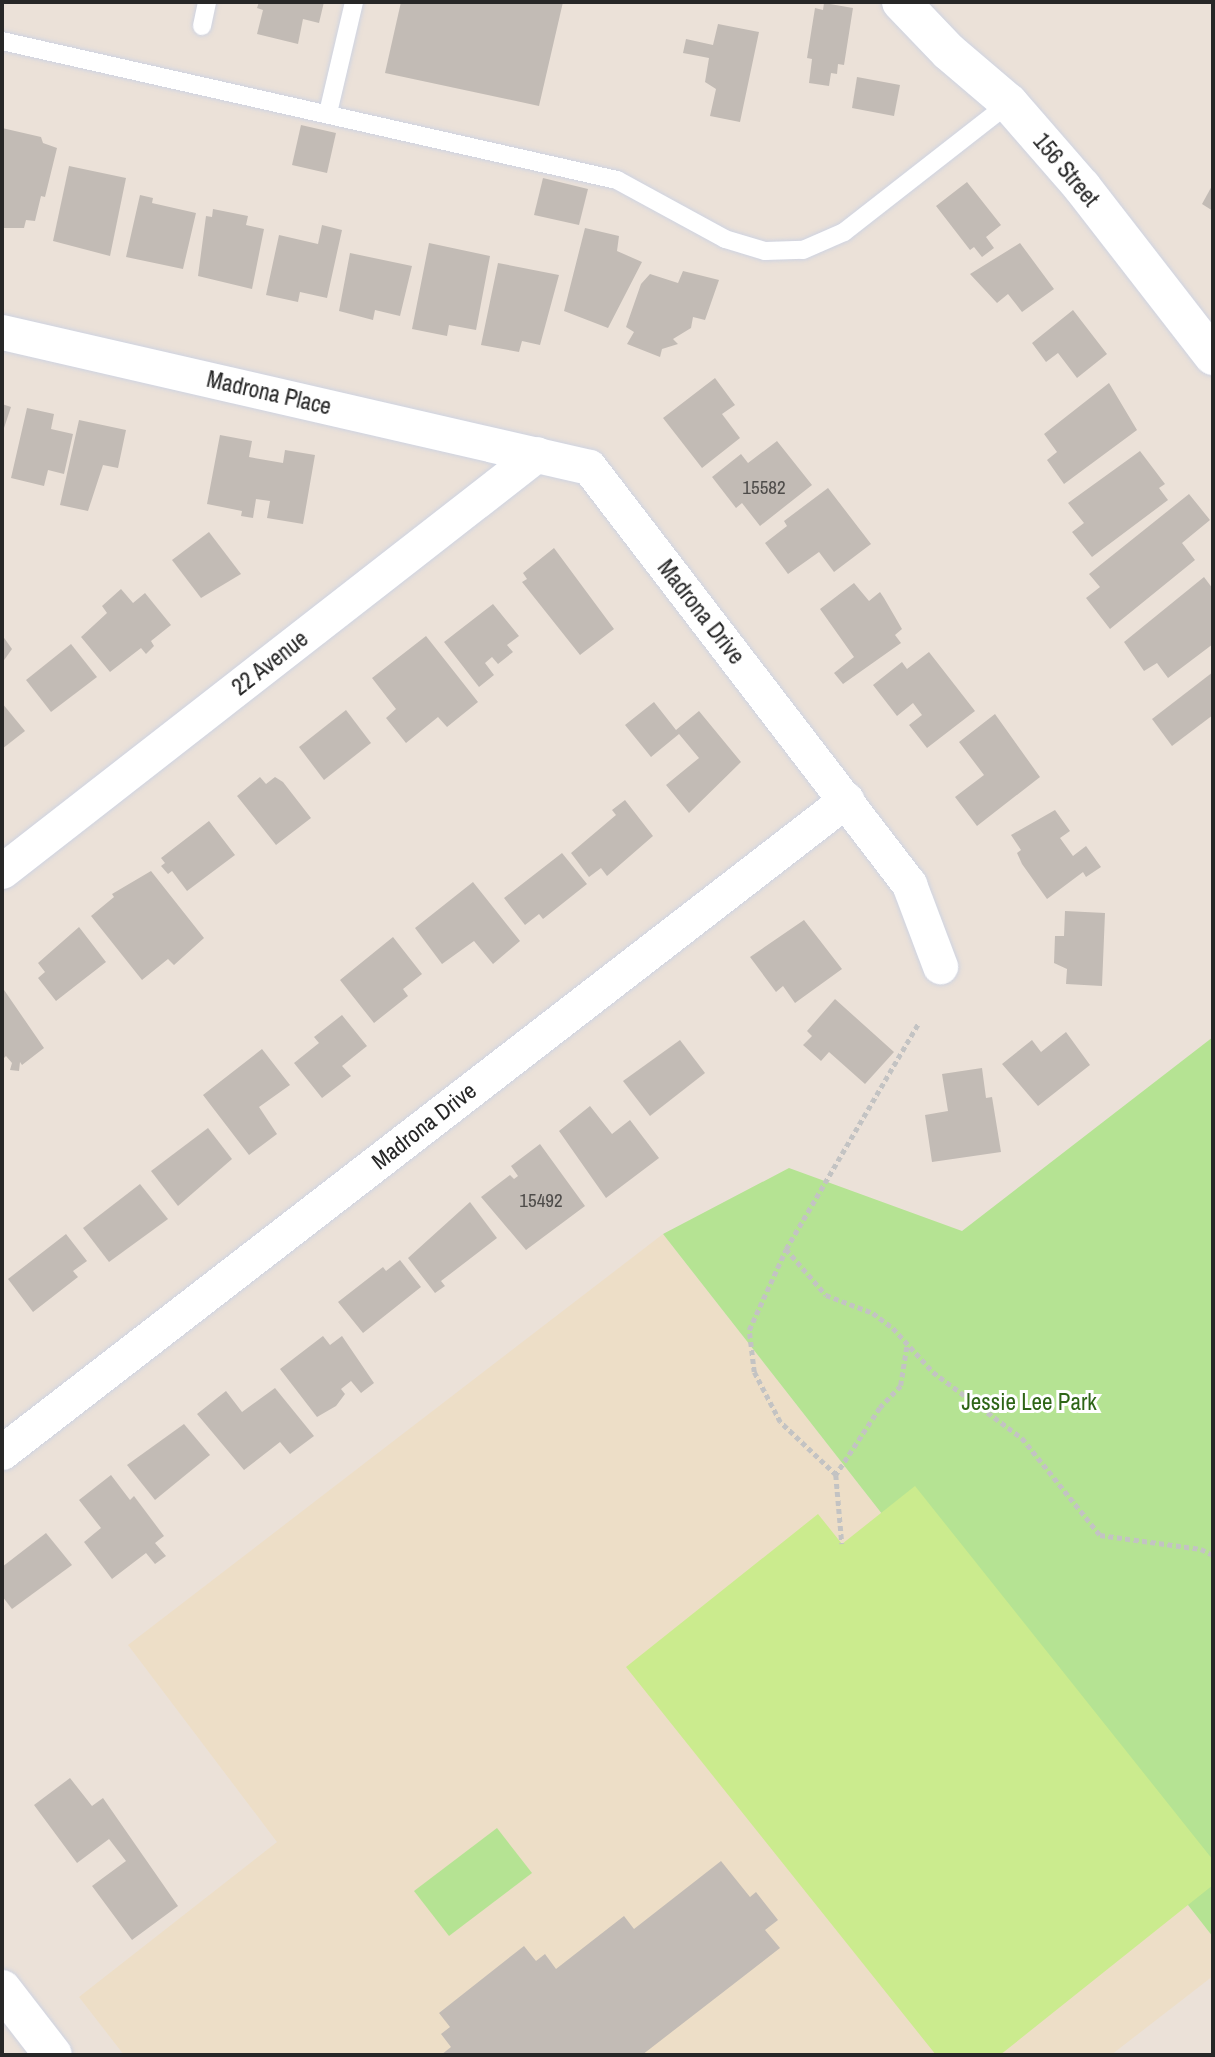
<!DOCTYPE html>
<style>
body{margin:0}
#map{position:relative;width:1215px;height:2057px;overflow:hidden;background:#ebe1d8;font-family:"Archivo Narrow",sans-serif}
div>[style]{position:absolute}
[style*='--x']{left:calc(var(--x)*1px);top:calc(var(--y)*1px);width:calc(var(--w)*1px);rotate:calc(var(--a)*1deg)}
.education>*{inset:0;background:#eddec7}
.green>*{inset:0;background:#b5e393}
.pitch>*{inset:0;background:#cbeb8e}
.building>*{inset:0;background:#c2bbb5}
.path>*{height:4.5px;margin-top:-2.25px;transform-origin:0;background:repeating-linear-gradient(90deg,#c3c3c3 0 5px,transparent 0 8.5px)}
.roads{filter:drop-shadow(0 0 2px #ced3e1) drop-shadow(0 0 2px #ced3e1)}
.lane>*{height:18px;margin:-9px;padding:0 9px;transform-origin:9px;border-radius:9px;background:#fff}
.street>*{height:35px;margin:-17.5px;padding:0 17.5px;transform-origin:17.5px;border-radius:17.5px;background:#fff}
.secondary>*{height:38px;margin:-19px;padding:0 19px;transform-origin:19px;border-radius:19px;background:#fff}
span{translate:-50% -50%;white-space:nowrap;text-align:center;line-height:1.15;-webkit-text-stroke:6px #fff;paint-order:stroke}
.number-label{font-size:19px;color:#4e4c4a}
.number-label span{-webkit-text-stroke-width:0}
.street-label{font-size:23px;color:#272727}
.park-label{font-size:23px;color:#2e6517}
.frame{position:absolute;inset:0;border:4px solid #272727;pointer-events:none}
</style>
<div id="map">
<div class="education">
<div style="clip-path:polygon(663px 1234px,1213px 1937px,1213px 1976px,1111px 2055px,124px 2055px,79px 1997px,277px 1842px,128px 1645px)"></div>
</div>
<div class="green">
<div style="clip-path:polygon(1213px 1037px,1213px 1937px,663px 1234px,789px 1168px,962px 1231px)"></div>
<div style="clip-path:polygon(497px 1828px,532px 1873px,449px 1936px,414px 1891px)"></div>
</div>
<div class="pitch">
<div style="clip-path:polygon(915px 1486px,1213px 1860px,1213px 1885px,1000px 2055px,936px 2055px,626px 1667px,818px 1514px,842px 1544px)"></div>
</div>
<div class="building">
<div style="clip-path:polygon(259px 2px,324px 2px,319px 23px,303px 19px,298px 44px,257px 34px,263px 10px,257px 8px)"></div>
<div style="clip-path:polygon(401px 2px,563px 2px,539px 106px,385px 73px)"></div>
<div style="clip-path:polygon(824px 3px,853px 8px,844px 65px,838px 64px,837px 74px,831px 73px,829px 86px,809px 83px,812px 59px,807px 58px,815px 8px,823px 10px)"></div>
<div style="clip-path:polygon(718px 24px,759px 32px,740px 122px,710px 116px,716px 89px,705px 82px,709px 58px,683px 53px,686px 39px,713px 45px)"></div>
<div style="clip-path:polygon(857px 77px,900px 85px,894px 116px,852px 108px)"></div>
<div style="clip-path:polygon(301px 125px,336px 133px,327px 173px,292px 165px)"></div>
<div style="clip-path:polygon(2px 128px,41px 137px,43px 143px,57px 148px,45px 197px,41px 196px,35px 221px,26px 220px,24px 228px,2px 228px)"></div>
<div style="clip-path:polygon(69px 166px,126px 178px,110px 256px,53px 241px)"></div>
<div style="clip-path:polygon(543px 178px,588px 189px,579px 225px,534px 215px)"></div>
<div style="clip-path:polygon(967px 182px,1001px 225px,986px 237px,994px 248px,982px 257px,974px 247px,970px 250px,936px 206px)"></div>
<div style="clip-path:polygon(1213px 184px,1213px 211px,1202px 204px)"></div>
<div style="clip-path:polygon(140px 195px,153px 198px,152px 203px,196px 213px,183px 269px,126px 257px)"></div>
<div style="clip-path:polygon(213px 209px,248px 216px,246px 225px,264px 229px,252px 289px,198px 276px,206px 216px,212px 217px)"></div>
<div style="clip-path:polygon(322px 225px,342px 230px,327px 298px,300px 292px,298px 302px,266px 295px,279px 235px,318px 244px)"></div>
<div style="clip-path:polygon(585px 228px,619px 236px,617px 251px,642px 262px,608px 328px,564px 311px)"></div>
<div style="clip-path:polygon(429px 243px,490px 256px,476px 330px,449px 325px,447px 336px,412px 329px)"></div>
<div style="clip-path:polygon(1020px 243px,1054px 289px,1022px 312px,1008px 294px,997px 303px,970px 274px)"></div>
<div style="clip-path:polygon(350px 253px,412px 266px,400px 316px,375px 310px,373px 320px,339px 311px)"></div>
<div style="clip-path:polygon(498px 263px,559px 275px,540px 345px,522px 341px,519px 352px,481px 345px)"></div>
<div style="clip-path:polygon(683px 271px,719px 280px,705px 320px,693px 317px,691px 328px,673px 339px,678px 344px,662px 349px,660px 357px,627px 344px,634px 332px,626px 327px,641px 284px,650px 274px,678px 283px)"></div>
<div style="clip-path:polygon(1073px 310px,1107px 354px,1077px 378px,1058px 353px,1046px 362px,1032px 343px)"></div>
<div style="clip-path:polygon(715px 378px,735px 405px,722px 414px,740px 438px,702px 468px,663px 418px)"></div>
<div style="clip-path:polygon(1109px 383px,1137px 430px,1064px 484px,1047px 460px,1057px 452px,1044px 434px)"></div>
<div style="clip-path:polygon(2px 404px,11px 407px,2px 434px)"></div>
<div style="clip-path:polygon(27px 408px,54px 414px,51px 429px,73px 434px,64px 474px,48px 470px,44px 486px,11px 478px)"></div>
<div style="clip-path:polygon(79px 420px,126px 430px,118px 468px,103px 465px,88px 511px,60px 505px)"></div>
<div style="clip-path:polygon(220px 435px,252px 441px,249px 457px,283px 463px,285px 450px,315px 455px,303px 524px,267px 518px,270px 501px,256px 499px,253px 518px,241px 516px,242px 511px,207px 504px)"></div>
<div style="clip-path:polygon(777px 441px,812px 485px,760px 526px,742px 503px,736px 508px,712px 477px,741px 454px,748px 463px)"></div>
<div style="clip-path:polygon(1140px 451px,1165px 484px,1159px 488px,1168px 500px,1092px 557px,1072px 532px,1084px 523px,1068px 503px)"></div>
<div style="clip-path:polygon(828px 488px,871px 544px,834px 572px,819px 552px,788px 574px,765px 543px,787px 526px,784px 521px)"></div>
<div style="clip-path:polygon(1189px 494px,1210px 520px,1182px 543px,1195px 560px,1110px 629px,1086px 598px,1100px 587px,1089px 574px)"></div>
<div style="clip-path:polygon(209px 532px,241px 574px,201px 598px,172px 560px)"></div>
<div style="clip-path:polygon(554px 548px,614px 629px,580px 655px,522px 582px,527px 579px,523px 573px)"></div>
<div style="clip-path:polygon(1204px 577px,1213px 589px,1213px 644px,1168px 678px,1157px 663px,1144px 671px,1124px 642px)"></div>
<div style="clip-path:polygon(854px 583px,869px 601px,880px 592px,884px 598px,902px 629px,895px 635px,901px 643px,843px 684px,834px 673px,854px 657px,820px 609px)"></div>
<div style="clip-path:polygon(121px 589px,133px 603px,145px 593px,171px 625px,151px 641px,154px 646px,146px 654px,141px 648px,110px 672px,81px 637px,107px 613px,102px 606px)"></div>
<div style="clip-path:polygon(493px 604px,519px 636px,507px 645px,513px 652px,498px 664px,492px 657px,485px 663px,494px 675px,479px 687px,444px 642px)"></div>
<div style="clip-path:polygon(2px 635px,12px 649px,2px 663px)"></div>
<div style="clip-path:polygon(426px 636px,478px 702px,447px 727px,438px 717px,406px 743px,386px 718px,396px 709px,372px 678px)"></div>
<div style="clip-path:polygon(71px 644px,97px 677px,51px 712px,26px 680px)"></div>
<div style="clip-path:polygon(929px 652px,975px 711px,927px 748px,909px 725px,922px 715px,913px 703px,897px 716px,873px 685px,902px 662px,907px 669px)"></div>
<div style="clip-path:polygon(1213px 672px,1213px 715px,1172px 746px,1152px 719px)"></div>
<div style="clip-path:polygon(654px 702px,676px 730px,699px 711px,741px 762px,689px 813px,666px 785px,699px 758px,679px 734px,651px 757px,625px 725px)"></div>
<div style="clip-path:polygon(2px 703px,25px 731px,2px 749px)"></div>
<div style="clip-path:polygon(346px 710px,371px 743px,324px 780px,299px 747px)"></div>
<div style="clip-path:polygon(995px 714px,1040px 777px,977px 826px,955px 797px,984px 775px,959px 742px)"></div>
<div style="clip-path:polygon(260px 777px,266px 784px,275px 777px,283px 782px,311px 818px,276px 845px,237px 796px)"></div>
<div style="clip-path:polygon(625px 800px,653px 836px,607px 876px,601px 868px,589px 877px,571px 853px,616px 815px,612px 810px)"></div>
<div style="clip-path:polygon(1055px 810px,1070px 831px,1060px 838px,1073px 856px,1086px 846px,1101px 867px,1086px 877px,1083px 872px,1047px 899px,1022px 864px,1017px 853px,1021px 850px,1011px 835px)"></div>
<div style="clip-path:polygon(209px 821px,235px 855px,187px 891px,172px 871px,168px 874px,161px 866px,165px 863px,161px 858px)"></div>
<div style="clip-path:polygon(562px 853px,587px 884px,543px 919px,539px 914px,525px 925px,504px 898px)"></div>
<div style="clip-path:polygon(151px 871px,204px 938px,174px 965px,168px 959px,142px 980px,91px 916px,114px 897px,112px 894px)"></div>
<div style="clip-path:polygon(473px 882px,520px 941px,493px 964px,474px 941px,442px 964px,415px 928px)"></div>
<div style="clip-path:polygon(1065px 911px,1105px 913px,1102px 986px,1066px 984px,1067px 969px,1054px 963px,1055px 936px,1064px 936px)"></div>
<div style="clip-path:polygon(804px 920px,842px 969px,795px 1003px,783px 986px,776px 992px,750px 957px)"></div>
<div style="clip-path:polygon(79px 927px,106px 962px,56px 1001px,38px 978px,45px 972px,38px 963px)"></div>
<div style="clip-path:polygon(393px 937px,422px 974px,403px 989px,408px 996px,374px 1023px,340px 980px)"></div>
<div style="clip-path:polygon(2px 987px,44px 1048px,22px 1065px,20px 1062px,19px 1071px,10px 1070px,12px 1063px,6px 1056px,2px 1060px)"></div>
<div style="clip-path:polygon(835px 999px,894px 1052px,865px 1084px,829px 1052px,821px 1061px,803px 1045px,812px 1036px,807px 1031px)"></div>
<div style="clip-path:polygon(342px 1015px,367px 1046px,342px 1066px,351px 1076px,322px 1098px,294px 1063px,319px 1043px,314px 1037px)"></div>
<div style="clip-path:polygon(1066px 1032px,1090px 1065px,1038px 1106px,1002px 1064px,1032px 1040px,1041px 1052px)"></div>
<div style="clip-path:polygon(680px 1040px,705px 1073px,650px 1116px,623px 1081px)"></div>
<div style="clip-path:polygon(262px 1049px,290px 1085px,259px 1107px,277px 1134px,249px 1155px,203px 1095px)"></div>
<div style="clip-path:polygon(982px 1068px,986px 1098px,992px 1097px,1001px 1152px,932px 1162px,925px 1115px,948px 1111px,942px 1074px)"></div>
<div style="clip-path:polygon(590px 1106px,612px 1134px,630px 1120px,659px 1158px,606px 1198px,559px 1131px)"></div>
<div style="clip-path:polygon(208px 1128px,232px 1159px,178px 1206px,151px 1171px)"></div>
<div style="clip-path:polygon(540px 1144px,585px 1206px,526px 1250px,481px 1197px,510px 1175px,514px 1179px,518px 1176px,511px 1166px)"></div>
<div style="clip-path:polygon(140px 1184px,168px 1219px,109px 1262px,83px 1228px)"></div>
<div style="clip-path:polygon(470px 1202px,497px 1238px,441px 1281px,445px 1286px,435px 1293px,408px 1258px)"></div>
<div style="clip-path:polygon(66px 1234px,87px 1261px,73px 1271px,78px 1277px,33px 1312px,8px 1279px)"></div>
<div style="clip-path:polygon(400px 1260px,421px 1287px,363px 1333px,338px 1302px,383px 1267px,386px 1271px)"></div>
<div style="clip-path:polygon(323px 1336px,330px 1345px,342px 1336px,374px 1383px,361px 1393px,351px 1381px,341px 1389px,345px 1394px,336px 1406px,317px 1417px,280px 1369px)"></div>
<div style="clip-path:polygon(275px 1388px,314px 1436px,290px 1454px,280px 1442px,244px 1470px,197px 1414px,226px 1391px,242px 1412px)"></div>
<div style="clip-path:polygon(184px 1424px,210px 1455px,155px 1500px,127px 1465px)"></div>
<div style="clip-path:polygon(111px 1475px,130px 1500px,134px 1496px,164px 1536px,155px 1543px,166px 1556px,155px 1564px,146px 1553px,112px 1579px,84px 1542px,101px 1528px,79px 1500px)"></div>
<div style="clip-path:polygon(46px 1533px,72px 1565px,12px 1609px,2px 1596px,2px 1567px)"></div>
<div style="clip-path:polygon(70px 1778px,92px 1806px,103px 1798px,178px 1906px,132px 1940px,92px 1886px,126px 1861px,109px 1839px,77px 1863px,34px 1805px)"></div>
<div style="clip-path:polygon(721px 1861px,750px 1897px,756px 1892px,778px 1920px,765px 1930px,780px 1948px,642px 2055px,441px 2055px,451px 2047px,441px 2034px,450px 2027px,439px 2013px,524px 1946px,536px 1961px,545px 1954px,556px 1969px,624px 1916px,634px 1929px)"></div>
</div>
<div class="path">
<div style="--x:786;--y:1249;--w:61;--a:49"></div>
<div style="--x:826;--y:1295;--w:50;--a:21"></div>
<div style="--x:873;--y:1313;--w:25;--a:37"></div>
<div style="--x:893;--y:1328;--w:59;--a:47.7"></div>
<div style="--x:933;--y:1372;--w:111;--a:36.6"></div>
<div style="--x:1022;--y:1438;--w:124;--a:51.2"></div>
<div style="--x:1100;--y:1535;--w:102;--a:7.9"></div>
<div style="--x:1201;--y:1549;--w:13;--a:27"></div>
<div style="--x:907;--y:1347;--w:39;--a:99"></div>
<div style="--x:901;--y:1386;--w:30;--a:134"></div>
<div style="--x:880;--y:1408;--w:80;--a:123.3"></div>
<div style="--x:836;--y:1475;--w:77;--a:-136.6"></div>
<div style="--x:780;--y:1422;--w:56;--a:-117.5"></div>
<div style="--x:754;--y:1372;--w:42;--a:-96.8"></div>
<div style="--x:749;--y:1330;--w:89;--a:-65.4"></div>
<div style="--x:786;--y:1249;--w:263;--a:-59.6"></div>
<div style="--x:836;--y:1475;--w:69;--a:85"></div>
</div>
<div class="roads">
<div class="lane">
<div style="--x:202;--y:26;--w:25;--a:-78"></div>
<div style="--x:2;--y:41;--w:631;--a:12.74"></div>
<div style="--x:617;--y:180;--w:123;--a:28.6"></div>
<div style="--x:725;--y:239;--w:42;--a:16.7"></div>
<div style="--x:765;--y:251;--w:38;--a:-2"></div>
<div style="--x:803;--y:250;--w:45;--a:-23.7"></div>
<div style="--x:844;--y:232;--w:209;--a:-38"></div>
<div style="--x:328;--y:113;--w:114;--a:-76.8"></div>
</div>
<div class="street">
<div style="--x:2;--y:332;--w:602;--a:12.95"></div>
<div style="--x:589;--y:467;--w:526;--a:52.5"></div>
<div style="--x:909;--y:884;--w:88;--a:69.3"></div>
<div style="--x:2;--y:871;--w:678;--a:-37.93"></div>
<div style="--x:2;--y:1452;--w:1067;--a:-37.69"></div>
</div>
<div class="secondary">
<div style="--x:901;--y:2;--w:69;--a:46.2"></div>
<div style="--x:949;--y:52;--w:79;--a:40.4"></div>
<div style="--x:1009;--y:103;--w:111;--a:49"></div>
<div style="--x:1082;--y:187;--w:214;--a:52.2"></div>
<div style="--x:2;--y:1989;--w:83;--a:52.3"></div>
</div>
</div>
<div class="number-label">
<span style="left:764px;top:488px">15582</span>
<span style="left:541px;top:1201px">15492</span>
</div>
<div class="street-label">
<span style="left:1066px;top:170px;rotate:50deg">156 Street</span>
<span style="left:269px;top:393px;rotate:13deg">Madrona Place</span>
<span style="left:701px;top:612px;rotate:52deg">Madrona Drive</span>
<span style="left:270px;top:663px;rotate:-38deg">22 Avenue</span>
<span style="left:424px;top:1126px;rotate:-38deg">Madrona Drive</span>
</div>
<div class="park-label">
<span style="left:1029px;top:1402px">Jessie Lee Park</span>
</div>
<div class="frame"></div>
</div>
